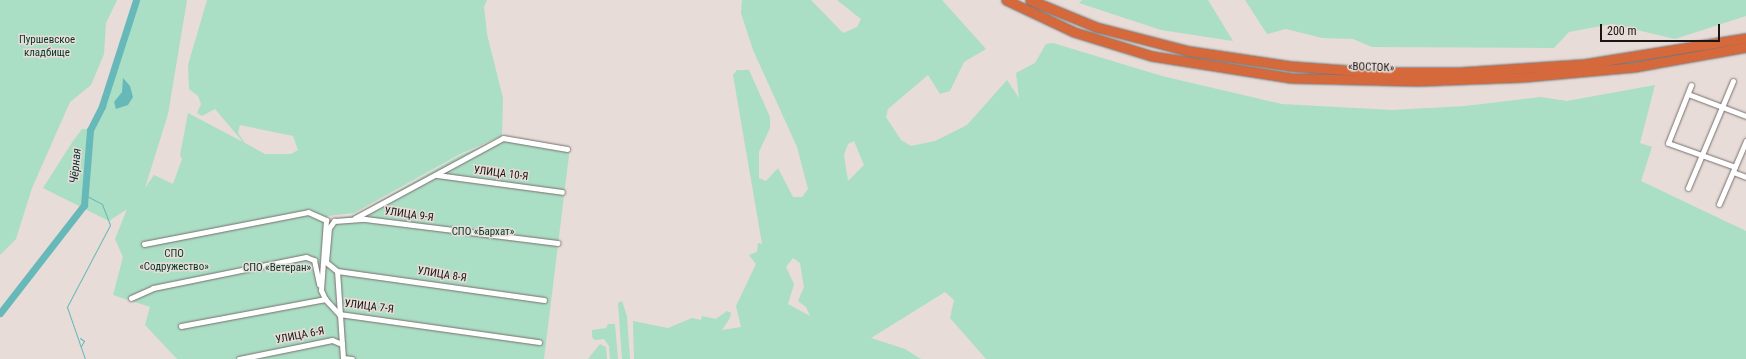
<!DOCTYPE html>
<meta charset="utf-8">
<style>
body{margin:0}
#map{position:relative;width:1746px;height:359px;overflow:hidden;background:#e7dcd8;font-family:"Roboto Condensed",sans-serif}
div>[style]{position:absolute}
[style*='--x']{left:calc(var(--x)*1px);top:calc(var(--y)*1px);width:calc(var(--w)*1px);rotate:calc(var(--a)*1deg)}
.green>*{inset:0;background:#aadec5}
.water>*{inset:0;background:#67b9b9}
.stream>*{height:1px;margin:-0.5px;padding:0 0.5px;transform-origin:0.5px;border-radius:0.5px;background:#67b9b9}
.river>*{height:7px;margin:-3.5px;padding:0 3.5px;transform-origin:3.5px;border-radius:3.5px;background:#67b9b9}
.roads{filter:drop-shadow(0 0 1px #796f6c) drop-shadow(0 0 1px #796f6c)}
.street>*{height:5px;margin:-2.5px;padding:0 2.5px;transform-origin:2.5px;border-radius:2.5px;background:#fff}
.highway>*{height:9px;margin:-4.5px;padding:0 4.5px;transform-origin:4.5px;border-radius:4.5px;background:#d5693c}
span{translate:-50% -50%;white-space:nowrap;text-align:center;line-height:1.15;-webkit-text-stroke:3px #e7dcd8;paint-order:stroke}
.park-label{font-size:11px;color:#003a27}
.street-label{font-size:11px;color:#191514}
.water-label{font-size:12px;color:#0a3434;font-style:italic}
.scale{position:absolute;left:1600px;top:24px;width:120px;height:18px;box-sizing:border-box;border:2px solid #191514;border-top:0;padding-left:5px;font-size:12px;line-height:14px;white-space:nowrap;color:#191514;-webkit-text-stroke:3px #e7dcd8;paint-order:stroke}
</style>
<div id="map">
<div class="green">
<div style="clip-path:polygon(0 0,117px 0,106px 23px,104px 54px,91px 85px,70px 102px,32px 188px,16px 239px,0 255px)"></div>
<div style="clip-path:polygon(evenodd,137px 0,187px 0,168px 114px,145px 188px,154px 175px,173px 184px,182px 159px,180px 155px,188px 113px,243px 142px,215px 109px,202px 116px,197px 113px,201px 104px,198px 96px,189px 89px,188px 65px,207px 0,487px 0,484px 7px,487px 34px,503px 98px,502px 136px,460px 154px,354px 213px,327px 216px,326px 220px,355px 215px,461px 155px,505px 136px,570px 147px,544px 359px,177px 359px,145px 325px,150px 307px,113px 295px,123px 257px,115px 239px,127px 209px,109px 221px,43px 188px,73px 141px,82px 129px,91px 129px,110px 83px,119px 47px,137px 0,240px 125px,293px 136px,298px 150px,291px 154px,265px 154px,245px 143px,238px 133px,240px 125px)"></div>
<div style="clip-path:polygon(evenodd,742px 0,811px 0,843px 33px,857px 27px,861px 19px,837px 0,942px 0,986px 49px,964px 62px,950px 91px,940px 94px,928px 75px,888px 109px,886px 117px,901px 140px,911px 146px,935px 141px,967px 125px,1007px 80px,1019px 98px,1016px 73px,1035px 63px,1046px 44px,1053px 43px,1162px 76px,1282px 104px,1392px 110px,1465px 106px,1541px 97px,1567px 101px,1655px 85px,1640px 143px,1652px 147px,1641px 181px,1746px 231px,1746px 359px,986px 359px,950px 318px,954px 300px,945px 292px,871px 338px,905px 349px,921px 359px,634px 359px,633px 321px,668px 328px,692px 318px,701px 320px,702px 316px,716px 319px,727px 311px,731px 313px,730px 318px,722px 330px,741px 327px,736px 306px,756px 264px,749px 255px,757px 252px,758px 243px,762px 244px,733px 75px,737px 70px,749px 70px,770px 117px,770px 128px,759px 152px,759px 178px,766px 181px,778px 168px,793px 197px,802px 197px,808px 189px,797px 147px,753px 50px,741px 13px,742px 0,854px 141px,864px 165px,848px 181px,844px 155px,848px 144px,854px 141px,742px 0,793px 258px,800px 263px,804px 287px,798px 301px,806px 307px,810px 316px,788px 304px,794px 284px,786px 267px,793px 258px)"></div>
<div style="clip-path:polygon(1082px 0,1208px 0,1233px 41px,1161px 30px,1079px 3px)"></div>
<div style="clip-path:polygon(1245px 0,1746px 0,1746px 16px,1675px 39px,1612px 24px,1569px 32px,1554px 48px,1372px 47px,1353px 39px,1322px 38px,1286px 29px,1267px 34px)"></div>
<div style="clip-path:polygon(622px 301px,627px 316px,630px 359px,622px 359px,618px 303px)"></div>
<div style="clip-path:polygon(608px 324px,615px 324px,618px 359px,610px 359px,609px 346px,604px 339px,595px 340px,592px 337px,592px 330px,606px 328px)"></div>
<div style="clip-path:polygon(600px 344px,606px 347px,607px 359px,588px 359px)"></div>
</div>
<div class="water">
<div style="clip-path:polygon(123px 78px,130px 86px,133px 97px,128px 105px,116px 109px,114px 102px,122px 92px)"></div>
</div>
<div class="stream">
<div style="--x:85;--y:195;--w:19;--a:28"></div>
<div style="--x:102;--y:204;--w:22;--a:69"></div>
<div style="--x:110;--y:225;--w:93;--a:117.7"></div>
<div style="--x:67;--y:307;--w:55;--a:70.9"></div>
<div style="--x:80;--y:338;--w:5;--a:37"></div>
<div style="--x:84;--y:341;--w:6;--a:121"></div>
</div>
<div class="river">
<div style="--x:0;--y:313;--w:137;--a:-52.1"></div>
<div style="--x:84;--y:205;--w:75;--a:-85.4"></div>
<div style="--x:90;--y:130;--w:27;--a:-63"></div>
<div style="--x:102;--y:106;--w:111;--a:-72.2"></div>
</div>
<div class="roads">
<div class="street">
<div style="--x:1691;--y:85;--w:62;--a:111.6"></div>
<div style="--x:1668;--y:143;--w:71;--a:19.7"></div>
<div style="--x:1688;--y:94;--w:62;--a:20.8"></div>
<div style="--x:1733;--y:172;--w:14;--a:21"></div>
<div style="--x:437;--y:175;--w:126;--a:7.7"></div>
<div style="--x:1688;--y:188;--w:116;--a:-67.2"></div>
<div style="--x:1719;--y:204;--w:69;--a:-66.8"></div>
<div style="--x:355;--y:218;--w:168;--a:-28.4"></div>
<div style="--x:503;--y:138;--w:65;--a:9.8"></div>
<div style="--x:144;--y:244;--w:167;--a:-11"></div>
<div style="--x:308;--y:212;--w:20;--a:24"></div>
<div style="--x:326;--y:220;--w:70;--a:94.1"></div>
<div style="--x:321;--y:290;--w:10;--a:66"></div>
<div style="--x:337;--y:271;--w:209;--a:8"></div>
<div style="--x:131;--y:298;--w:24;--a:-24"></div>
<div style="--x:153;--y:288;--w:156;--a:-11.5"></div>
<div style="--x:306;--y:257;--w:9;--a:21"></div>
<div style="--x:314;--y:260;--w:25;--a:78"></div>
<div style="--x:181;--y:326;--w:147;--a:-10.6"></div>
<div style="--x:325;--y:299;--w:21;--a:47"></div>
<div style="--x:339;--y:314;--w:202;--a:8"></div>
<div style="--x:342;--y:344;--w:73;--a:-93.9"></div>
<div style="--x:337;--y:271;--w:14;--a:-141"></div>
<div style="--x:326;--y:262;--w:34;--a:-85"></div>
<div style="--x:329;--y:228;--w:9;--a:-54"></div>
<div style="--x:334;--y:221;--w:31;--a:-4"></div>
<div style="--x:365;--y:219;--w:194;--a:7.1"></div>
<div style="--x:239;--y:359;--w:95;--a:-11.5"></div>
<div style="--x:332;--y:340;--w:11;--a:22"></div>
<div style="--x:342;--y:344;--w:14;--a:86"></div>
<div style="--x:343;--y:358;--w:9;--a:6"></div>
</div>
<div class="highway">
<div style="--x:1006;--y:0;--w:75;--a:25.2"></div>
<div style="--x:1074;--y:32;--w:82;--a:17.1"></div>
<div style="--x:1152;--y:56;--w:141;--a:9"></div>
<div style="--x:1291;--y:78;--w:127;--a:1.4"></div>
<div style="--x:1418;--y:81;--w:105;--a:-2.2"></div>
<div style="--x:1523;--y:77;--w:111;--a:-5.1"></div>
<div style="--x:1634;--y:67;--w:114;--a:-10.1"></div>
<div style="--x:1030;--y:0;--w:71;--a:22.2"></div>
<div style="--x:1096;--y:27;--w:96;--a:14.5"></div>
<div style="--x:1189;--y:51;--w:102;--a:8.4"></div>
<div style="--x:1290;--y:66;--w:83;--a:4.1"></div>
<div style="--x:1373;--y:72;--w:88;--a:0"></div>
<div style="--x:1461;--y:72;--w:123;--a:-3.7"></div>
<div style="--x:1584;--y:64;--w:164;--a:-9.1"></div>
</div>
</div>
<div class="park-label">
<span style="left:47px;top:47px">Пуршевское<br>кладбище</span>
<span style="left:483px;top:232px">СПО «Бархат»</span>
<span style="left:174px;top:261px">СПО<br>«Содружество»</span>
<span style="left:277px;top:268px">СПО «Ветеран»</span>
</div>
<div class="street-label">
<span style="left:1371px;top:68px;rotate:2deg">«ВОСТОК»</span>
<span style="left:501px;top:174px;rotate:7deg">УЛИЦА 10-Я</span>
<span style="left:409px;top:215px;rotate:8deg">УЛИЦА 9-Я</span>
<span style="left:442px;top:275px;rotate:9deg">УЛИЦА 8-Я</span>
<span style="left:369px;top:307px;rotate:7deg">УЛИЦА 7-Я</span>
<span style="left:300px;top:336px;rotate:-11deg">УЛИЦА 6-Я</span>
</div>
<div class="water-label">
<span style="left:76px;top:166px;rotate:-85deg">Чёрная</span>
</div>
<div class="scale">200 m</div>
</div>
